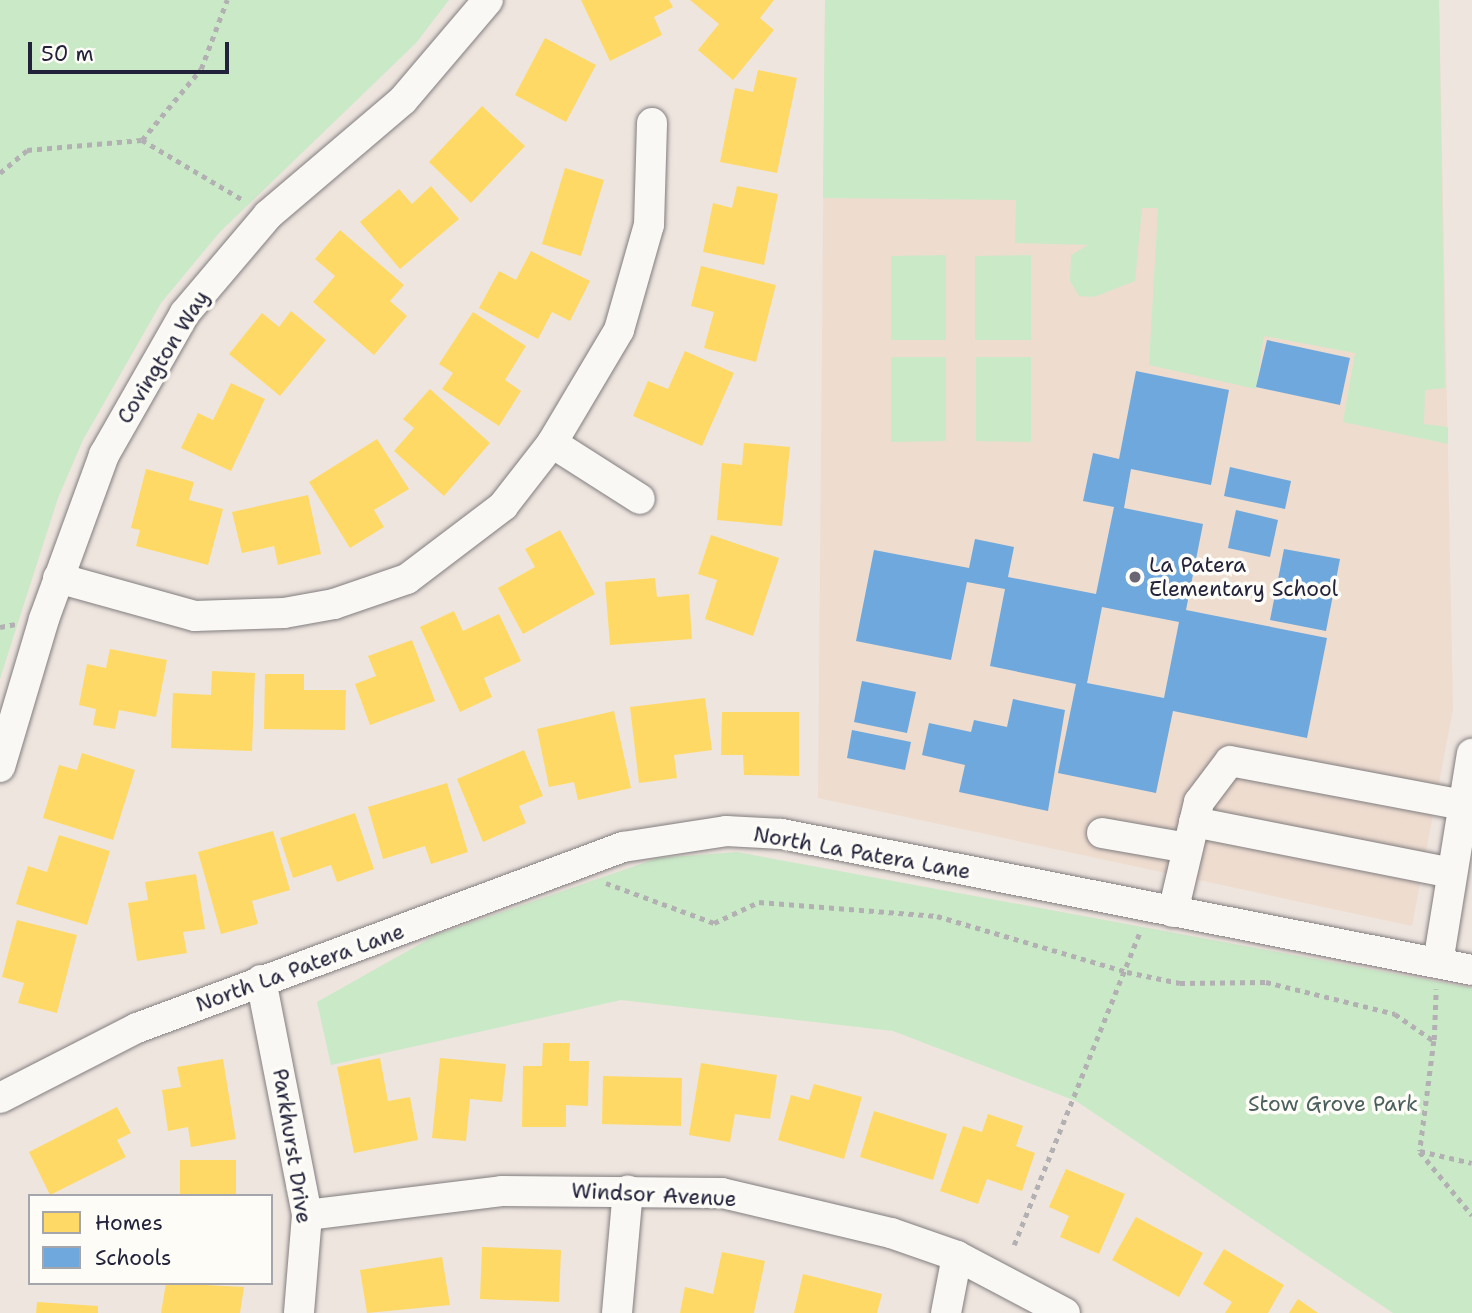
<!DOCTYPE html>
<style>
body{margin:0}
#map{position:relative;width:1472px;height:1313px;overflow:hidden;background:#eee5de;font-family:"Shantell Sans",sans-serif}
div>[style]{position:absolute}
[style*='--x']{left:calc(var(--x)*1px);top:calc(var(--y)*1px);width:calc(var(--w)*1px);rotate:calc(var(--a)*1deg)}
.built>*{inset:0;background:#eedccf}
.green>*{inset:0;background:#cae9c7}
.homes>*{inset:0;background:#ffd966}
.schools>*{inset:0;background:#6fa8dc}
.path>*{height:4.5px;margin-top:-2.25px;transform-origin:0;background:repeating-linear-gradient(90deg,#b2b0b2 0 5px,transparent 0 10px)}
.roads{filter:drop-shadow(0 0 2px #827e80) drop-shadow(0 0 2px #827e80)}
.minor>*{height:30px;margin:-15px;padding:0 15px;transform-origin:15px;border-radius:15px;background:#f9f8f5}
.dots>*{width:19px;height:19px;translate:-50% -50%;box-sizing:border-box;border:4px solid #fdfcf7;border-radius:50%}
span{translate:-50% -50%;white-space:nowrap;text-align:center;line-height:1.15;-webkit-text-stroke:7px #fdfcf7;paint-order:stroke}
.street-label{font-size:21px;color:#22223b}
.poi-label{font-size:21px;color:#22223b}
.left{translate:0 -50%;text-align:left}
.park-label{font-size:21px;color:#4c5f5f}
.legend{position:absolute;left:28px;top:1194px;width:245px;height:91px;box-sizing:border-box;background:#fdfcf7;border:2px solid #a5a5ac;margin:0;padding:9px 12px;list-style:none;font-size:21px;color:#22223b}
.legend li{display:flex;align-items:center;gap:14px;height:35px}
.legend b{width:35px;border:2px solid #a5a5ac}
.scale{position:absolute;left:28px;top:42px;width:201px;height:32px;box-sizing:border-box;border:4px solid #22223b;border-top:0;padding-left:9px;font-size:21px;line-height:24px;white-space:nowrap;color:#22223b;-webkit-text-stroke:5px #fdfcf7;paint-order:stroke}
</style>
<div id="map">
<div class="built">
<div style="clip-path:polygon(825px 0,1439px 0,1453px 709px,1412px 926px,818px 798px)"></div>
</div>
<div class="green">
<div style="clip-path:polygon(0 0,449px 0,416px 43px,219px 233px,161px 303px,83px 440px,58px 498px,0 679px)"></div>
<div style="clip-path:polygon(825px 0,1439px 0,1445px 388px,1425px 390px,1424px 424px,1448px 427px,1448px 444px,1343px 422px,1355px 353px,1264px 336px,1256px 389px,1149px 365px,1158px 208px,1142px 208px,1135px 281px,1094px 297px,1079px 296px,1070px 281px,1071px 255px,1088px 245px,1015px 243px,1016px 200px,823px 198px)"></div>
<div style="clip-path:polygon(946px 255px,946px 340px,891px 340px,891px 256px)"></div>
<div style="clip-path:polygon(1031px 255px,1031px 340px,975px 340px,975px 256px)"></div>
<div style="clip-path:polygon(891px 357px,946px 357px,946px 441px,891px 442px)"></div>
<div style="clip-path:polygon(976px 357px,1031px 357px,1031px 442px,976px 441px)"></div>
<div style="clip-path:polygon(737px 852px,1472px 988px,1472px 1313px,1393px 1313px,1076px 1101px,893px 1031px,621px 1000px,331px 1065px,317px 1002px,436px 935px,658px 858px)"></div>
</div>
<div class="homes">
<div style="clip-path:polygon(581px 0,669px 0,673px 7px,654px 17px,662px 35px,610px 61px)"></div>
<div style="clip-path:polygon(690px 0,774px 0,760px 18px,774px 30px,733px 80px,698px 50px,719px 24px)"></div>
<div style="clip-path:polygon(545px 38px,596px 65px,566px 122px,515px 95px)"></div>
<div style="clip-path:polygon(758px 70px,797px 78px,777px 173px,720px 162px,735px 88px,753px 92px)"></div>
<div style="clip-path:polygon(482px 106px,525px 146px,471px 203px,429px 162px)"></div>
<div style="clip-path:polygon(565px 168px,604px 180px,581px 256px,542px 244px)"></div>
<div style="clip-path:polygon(431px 186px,459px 219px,400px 269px,360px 222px,399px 189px,412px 204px)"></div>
<div style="clip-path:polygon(737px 186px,778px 194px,764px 265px,703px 252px,713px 203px,732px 208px)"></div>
<div style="clip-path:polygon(340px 230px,404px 285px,390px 301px,407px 316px,374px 355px,313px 302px,335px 276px,315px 259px)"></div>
<div style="clip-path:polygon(531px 251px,590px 281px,570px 321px,552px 312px,538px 339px,479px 308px,499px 271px,516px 280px)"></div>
<div style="clip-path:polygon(701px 266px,776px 285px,756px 362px,704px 348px,714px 312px,691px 306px)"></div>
<div style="clip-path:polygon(291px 311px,326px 340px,280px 396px,229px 354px,262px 313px,279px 327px)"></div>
<div style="clip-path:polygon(473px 312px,526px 346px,505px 380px,521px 391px,499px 426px,442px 389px,453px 373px,439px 364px)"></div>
<div style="clip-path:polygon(685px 351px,734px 373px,702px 446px,633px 416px,648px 381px,668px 389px)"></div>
<div style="clip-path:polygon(231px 383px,265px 399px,231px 471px,181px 448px,198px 413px,213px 420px)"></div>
<div style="clip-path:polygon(430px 389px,490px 443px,444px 496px,394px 451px,414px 428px,403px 419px)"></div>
<div style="clip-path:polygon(377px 439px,409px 489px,374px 510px,384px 527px,350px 548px,309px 482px)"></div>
<div style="clip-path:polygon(744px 443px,790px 447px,782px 526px,717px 520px,722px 463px,742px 465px)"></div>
<div style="clip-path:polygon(146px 469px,194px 482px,189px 500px,223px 509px,208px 565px,136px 546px,140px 530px,131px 528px)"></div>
<div style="clip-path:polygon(308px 495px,321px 554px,278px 565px,274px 546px,242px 553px,232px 512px)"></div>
<div style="clip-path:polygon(560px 530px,595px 594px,523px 634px,498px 588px,535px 567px,525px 549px)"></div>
<div style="clip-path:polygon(711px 535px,779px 558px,753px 636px,705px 619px,717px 580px,698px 574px)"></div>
<div style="clip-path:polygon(655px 578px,657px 597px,689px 594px,692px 639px,610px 645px,605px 582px)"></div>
<div style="clip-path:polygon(454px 611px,463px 631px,499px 614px,521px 661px,484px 678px,492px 697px,460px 712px,420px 627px)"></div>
<div style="clip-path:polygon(412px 640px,435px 701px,370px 725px,355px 684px,376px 676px,368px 656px)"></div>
<div style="clip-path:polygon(110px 649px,167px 660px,156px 717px,119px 710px,115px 729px,93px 725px,96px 709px,79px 705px,87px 664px,106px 668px)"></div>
<div style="clip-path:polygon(212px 671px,255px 673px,252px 751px,171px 748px,173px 693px,211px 695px)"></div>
<div style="clip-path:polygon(265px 674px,304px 674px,304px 690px,346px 690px,345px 730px,264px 729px)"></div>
<div style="clip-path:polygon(705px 698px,712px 750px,674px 755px,677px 778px,639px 783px,630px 707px)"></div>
<div style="clip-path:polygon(614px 711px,631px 788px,578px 800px,574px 782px,549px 787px,537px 729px)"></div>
<div style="clip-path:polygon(722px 712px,799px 712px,799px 776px,744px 775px,743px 755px,721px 755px)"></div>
<div style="clip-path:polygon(524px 750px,543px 796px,519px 806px,526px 823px,483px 842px,457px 779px)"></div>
<div style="clip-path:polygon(82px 753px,135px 770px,113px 840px,43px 818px,59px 765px,77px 770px)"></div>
<div style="clip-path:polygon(447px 783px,468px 852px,431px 864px,425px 846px,383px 859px,368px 807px)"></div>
<div style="clip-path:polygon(355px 813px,374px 869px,337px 882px,331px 865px,293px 878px,280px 838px)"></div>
<div style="clip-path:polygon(273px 831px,290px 890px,252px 901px,258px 924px,221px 934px,198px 852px)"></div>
<div style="clip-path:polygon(59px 835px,110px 851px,87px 925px,16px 904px,28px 866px,47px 872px)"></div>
<div style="clip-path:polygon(196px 874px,205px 929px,183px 932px,187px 953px,137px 961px,128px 903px,148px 900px,145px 882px)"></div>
<div style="clip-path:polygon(17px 920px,77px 935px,57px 1013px,18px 1003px,24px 983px,2px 977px)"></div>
<div style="clip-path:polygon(543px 1043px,570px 1043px,569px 1061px,589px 1061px,588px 1106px,566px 1105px,566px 1127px,522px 1127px,523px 1066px,542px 1066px)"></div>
<div style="clip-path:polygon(380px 1058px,388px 1101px,410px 1097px,418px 1140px,354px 1153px,337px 1067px)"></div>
<div style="clip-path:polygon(440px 1058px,506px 1064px,502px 1102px,470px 1099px,466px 1141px,432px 1138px)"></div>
<div style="clip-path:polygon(223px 1059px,236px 1139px,191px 1147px,188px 1127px,168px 1131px,162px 1090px,181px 1087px,177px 1067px)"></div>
<div style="clip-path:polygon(701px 1063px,777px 1075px,770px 1119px,735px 1114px,730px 1142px,689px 1135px)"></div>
<div style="clip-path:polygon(603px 1076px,682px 1078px,681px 1126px,602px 1124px)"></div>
<div style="clip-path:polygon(814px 1084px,862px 1097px,844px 1159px,778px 1140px,791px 1095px,809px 1100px)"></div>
<div style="clip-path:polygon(117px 1107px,131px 1133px,117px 1140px,126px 1157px,50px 1195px,29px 1152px)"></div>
<div style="clip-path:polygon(874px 1111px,947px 1134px,933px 1180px,860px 1157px)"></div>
<div style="clip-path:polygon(988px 1114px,1023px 1126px,1016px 1146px,1035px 1153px,1022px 1191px,987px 1179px,978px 1204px,940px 1191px,963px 1126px,982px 1132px)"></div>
<div style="clip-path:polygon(180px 1160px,236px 1160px,236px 1196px,180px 1196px)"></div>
<div style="clip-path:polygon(1066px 1169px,1125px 1194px,1099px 1254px,1060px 1237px,1069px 1216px,1049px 1207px)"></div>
<div style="clip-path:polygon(1136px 1217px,1203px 1253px,1179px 1297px,1112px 1260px)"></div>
<div style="clip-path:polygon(482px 1247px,561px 1250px,559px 1302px,480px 1299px)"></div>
<div style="clip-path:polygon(1224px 1249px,1284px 1285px,1268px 1313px,1225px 1313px,1232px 1302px,1203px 1284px)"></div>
<div style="clip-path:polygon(722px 1252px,765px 1261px,754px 1313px,680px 1313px,685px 1287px,713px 1294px)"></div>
<div style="clip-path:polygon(442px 1257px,450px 1305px,367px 1313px,360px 1270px)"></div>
<div style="clip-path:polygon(803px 1274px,882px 1294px,877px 1313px,794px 1313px)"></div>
<div style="clip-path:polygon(166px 1283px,244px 1287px,240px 1313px,161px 1313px)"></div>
<div style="clip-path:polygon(1298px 1299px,1318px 1313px,1289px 1313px)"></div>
<div style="clip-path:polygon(37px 1302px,98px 1306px,98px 1313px,36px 1313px)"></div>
</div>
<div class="schools">
<div style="clip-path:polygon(1267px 340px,1350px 358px,1340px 405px,1256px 387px)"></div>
<div style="clip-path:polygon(evenodd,1136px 371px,1229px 390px,1211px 485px,1131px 469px,1124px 508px,1203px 524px,1186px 610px,1327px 638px,1307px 738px,1173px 711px,1156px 793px,1058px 773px,1076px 684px,990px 666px,1005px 589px,967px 582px,951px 660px,856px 641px,874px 550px,969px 568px,975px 539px,1014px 547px,1008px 577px,1096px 594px,1114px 507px,1083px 501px,1093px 453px,1119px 459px,1136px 371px,1102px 607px,1179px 622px,1164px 698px,1087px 683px,1102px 607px)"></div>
<div style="clip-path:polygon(1230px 467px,1291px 481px,1285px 509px,1224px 496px)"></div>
<div style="clip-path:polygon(1236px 510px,1278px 520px,1270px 557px,1228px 548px)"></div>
<div style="clip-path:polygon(1284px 549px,1340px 559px,1326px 631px,1270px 620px)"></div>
<div style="clip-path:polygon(862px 681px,916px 692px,907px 733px,854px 722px)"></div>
<div style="clip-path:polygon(1013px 699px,1065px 710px,1048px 811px,959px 792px,965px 765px,922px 755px,929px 723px,971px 732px,974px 720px,1007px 727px)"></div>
<div style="clip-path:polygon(852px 730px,911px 742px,905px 770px,847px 758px)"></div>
</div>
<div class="path">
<div style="--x:142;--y:140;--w:92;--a:-50.3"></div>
<div style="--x:201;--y:69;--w:74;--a:-69.4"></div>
<div style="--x:0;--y:173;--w:35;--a:-40"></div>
<div style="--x:27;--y:150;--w:115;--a:-5"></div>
<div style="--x:142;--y:140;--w:117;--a:30.7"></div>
<div style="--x:0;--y:627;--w:16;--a:-11"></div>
<div style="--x:606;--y:883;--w:115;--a:20.3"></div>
<div style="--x:714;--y:923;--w:50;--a:-25"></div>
<div style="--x:759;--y:902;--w:179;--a:4.5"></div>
<div style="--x:937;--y:916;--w:198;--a:16.4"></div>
<div style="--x:1127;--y:972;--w:54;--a:11.7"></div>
<div style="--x:1180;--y:983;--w:86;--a:-0.7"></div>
<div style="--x:1266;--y:982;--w:133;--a:13.9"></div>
<div style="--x:1395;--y:1014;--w:47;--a:34.7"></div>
<div style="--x:1434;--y:1041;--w:111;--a:97.3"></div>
<div style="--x:1420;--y:1151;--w:53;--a:13"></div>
<div style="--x:1434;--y:1040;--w:51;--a:-87.8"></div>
<div style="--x:1420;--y:1152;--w:82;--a:50.5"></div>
<div style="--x:1014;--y:1245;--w:338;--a:-68.1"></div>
</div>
<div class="roads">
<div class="minor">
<div style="--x:552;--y:443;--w:104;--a:32.5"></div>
<div style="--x:58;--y:578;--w:142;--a:15.5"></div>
<div style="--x:195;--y:616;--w:89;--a:-1.9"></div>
<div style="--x:284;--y:613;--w:51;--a:-10.2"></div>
<div style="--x:334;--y:604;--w:77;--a:-18.9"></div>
<div style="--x:407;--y:579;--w:121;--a:-37.2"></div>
<div style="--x:503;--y:506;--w:80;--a:-52.1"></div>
<div style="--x:552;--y:443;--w:131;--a:-59.3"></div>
<div style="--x:619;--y:330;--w:109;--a:-74.1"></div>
<div style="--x:649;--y:225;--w:102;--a:-88.3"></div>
<div style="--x:0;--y:767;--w:154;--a:-73.4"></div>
<div style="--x:44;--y:619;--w:175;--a:-69.9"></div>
<div style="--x:104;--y:455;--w:163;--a:-60.3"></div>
<div style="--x:185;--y:313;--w:128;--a:-49.7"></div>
<div style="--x:268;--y:215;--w:177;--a:-40.4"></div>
<div style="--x:403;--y:100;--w:131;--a:-49.6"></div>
<div style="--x:1194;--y:822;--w:263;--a:11.2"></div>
<div style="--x:1102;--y:833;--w:87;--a:9.9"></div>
<div style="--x:1173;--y:912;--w:113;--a:-76.7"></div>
<div style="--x:1199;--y:802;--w:51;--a:-52.9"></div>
<div style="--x:1230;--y:761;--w:237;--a:10.7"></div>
<div style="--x:1438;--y:963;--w:212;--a:-80.8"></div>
<div style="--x:261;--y:980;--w:239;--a:78.9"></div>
<div style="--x:307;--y:1215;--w:98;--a:94.7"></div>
<div style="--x:0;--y:1098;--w:154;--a:-27.1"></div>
<div style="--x:137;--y:1028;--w:519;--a:-20.43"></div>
<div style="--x:623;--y:847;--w:104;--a:-8.8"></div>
<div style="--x:726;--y:831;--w:56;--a:3.1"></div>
<div style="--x:782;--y:834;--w:703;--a:11.15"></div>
<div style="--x:307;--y:1215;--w:196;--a:-7"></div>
<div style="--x:502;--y:1191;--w:220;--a:0.5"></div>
<div style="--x:722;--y:1193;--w:174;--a:13.3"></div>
<div style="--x:891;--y:1233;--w:70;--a:19.2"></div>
<div style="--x:957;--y:1256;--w:122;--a:27.8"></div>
<div style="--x:617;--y:1313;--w:123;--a:-84.9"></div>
<div style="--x:946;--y:1313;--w:58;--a:-79.1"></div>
</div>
</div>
<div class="dots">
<div style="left:1135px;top:577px;background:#696674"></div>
</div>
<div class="street-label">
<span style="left:163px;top:357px;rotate:-58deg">Covington Way</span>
<span style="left:862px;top:853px;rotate:10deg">North La Patera Lane</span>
<span style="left:300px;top:968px;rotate:-20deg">North La Patera Lane</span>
<span style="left:292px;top:1146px;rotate:81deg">Parkhurst Drive</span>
<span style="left:654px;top:1195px;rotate:3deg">Windsor Avenue</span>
</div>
<div class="poi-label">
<span class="left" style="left:1149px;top:577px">La Patera<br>Elementary School</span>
</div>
<div class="park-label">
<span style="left:1333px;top:1104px">Stow Grove Park</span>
</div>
<ul class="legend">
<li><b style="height:19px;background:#ffd966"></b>Homes</li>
<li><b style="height:19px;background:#6fa8dc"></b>Schools</li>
</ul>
<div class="scale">50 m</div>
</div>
